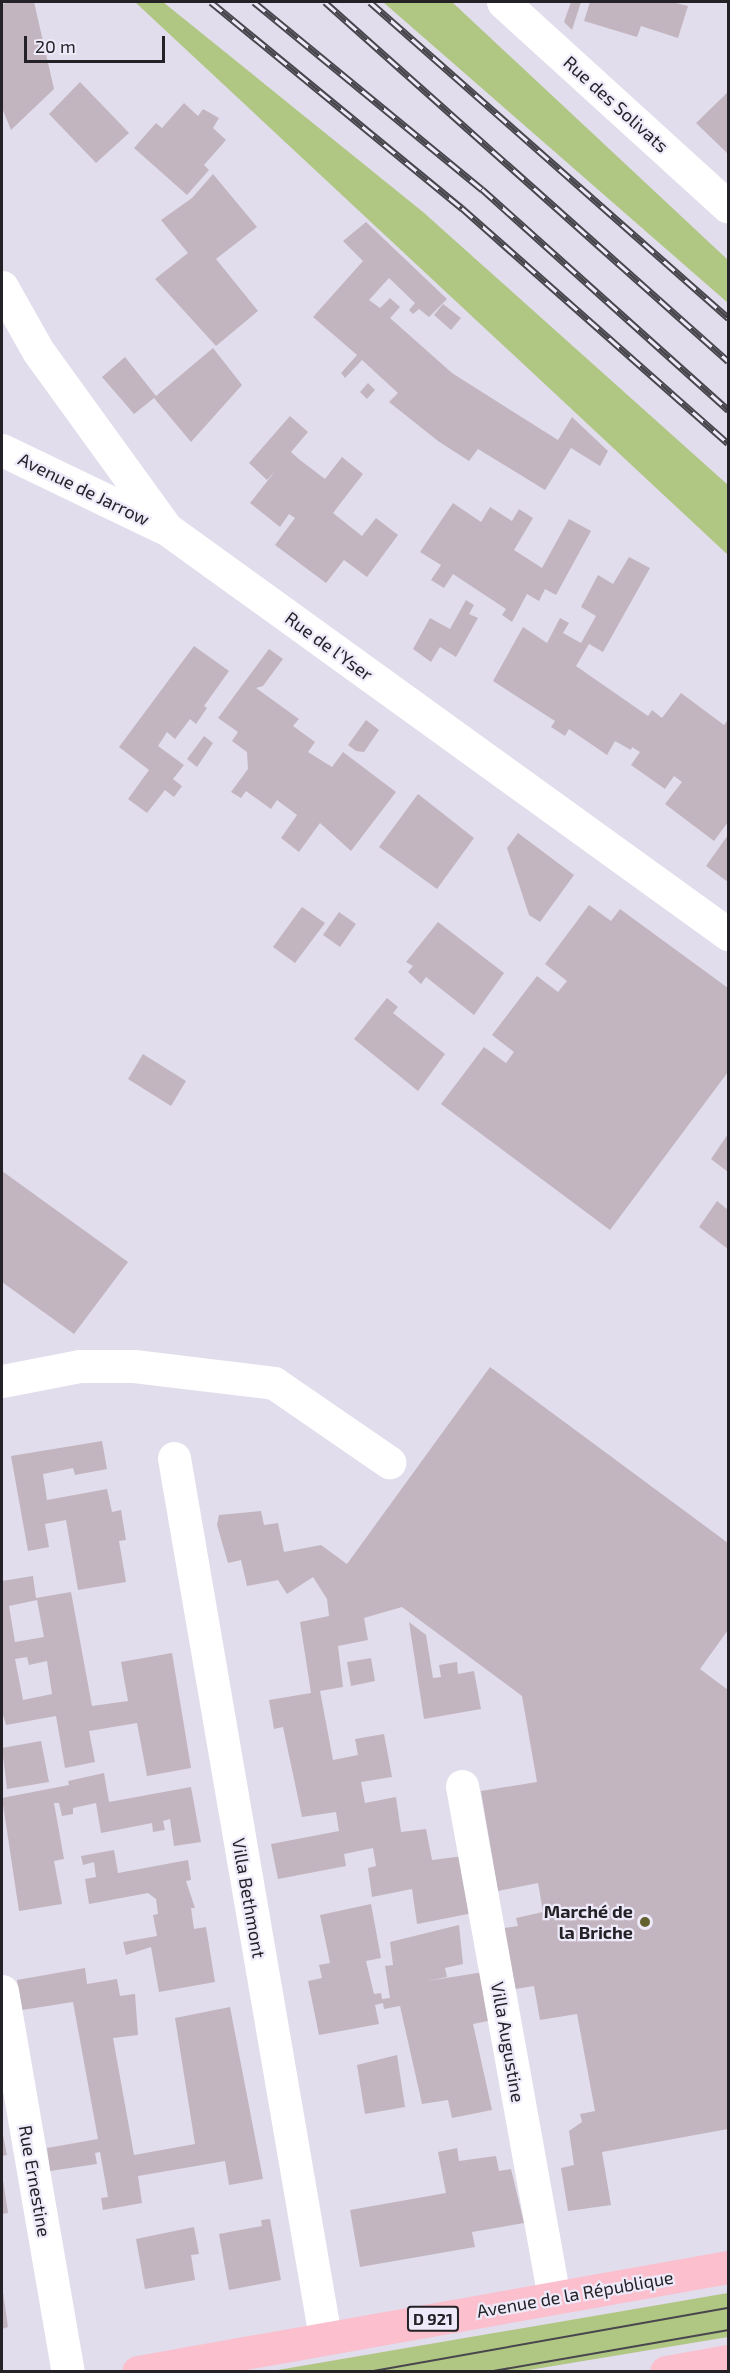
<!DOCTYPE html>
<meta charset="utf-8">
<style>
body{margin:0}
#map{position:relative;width:730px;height:2373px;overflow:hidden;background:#e1ddec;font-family:"Exo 2",sans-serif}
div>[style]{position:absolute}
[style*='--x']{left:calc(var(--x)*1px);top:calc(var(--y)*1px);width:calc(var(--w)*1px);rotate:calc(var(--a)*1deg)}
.green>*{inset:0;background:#b0c683}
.building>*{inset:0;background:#c2b5c0}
.minor>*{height:33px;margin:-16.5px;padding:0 16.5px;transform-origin:16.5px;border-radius:16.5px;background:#fff}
.major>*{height:33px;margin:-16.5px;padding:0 16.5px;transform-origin:16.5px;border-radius:16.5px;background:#fbbfcd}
.tram>*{height:1.5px;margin:-0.75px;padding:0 0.75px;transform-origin:0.75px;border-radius:0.75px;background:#48464d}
.rail>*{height:7px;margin-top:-3.5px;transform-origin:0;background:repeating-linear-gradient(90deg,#eeeaf9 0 14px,#48464d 0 28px);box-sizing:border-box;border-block:2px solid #48464d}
.dots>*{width:16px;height:16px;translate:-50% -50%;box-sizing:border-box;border:3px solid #eeeaf9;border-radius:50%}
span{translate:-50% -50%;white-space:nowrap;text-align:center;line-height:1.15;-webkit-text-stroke:4.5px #eeeaf9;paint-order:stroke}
.shield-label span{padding:2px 4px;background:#eeeaf9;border:2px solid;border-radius:4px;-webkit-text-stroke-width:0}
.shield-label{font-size:16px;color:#242227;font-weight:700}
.street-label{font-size:18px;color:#242227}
.poi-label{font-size:18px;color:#242227;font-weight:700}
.right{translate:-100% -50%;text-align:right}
.frame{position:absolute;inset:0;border:3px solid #242227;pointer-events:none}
.scale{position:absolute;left:24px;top:36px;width:141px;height:27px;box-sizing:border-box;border:3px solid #242227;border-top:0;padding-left:8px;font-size:18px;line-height:21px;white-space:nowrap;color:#242227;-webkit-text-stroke:4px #eeeaf9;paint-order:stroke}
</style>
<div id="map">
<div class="green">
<div style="clip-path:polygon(135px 2px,163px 2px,423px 212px,728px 485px,728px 555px)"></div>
<div style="clip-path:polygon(383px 2px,452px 2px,728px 260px,728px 303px)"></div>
<div style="clip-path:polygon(728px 2293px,728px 2337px,523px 2371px,272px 2371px)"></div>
</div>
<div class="building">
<div style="clip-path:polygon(12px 2px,34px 2px,54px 89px,11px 130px,2px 108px,2px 4px)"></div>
<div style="clip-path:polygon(571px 2px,581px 2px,572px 30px,564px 22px)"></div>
<div style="clip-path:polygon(590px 2px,672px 2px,688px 6px,678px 38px,641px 26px,637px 37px,584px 21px)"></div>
<div style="clip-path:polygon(80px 82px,129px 133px,96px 163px,49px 114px)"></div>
<div style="clip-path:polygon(728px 92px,728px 154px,696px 123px)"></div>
<div style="clip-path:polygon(184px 103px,198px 116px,203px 109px,219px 118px,213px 128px,226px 140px,204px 165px,209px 170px,187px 195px,134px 148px,156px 123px,162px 128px)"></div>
<div style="clip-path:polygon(213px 174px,257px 227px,216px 259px,258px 311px,216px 346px,155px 279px,188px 253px,161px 220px,192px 198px)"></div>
<div style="clip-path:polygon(366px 222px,447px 299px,429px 317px,419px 309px,413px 314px,409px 310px,415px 303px,389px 278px,369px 300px,380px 308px,390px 298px,400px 307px,390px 318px,452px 373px,558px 440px,572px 417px,608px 451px,600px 466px,571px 448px,545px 490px,478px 449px,469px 461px,438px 441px,389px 402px,398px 393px,362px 360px,345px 378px,341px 373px,357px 355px,313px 317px,363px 261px,343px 241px)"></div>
<div style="clip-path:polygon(443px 304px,461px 318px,451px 330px,434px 315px)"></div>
<div style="clip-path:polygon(213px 348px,242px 385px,191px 442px,154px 398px,134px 414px,102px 377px,125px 357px,156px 396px)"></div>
<div style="clip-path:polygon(368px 383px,375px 390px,367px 399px,360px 392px)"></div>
<div style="clip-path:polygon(290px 416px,308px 432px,291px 452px,300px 460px,325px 479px,342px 457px,363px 474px,333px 513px,362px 536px,376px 518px,398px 535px,367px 577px,344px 560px,326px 583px,275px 545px,295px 518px,289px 514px,280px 527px,250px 503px,276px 470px,267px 480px,249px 463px)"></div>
<div style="clip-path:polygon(453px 503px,481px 522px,490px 507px,512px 521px,519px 509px,533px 518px,514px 550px,542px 568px,569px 519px,591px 531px,556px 595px,545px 589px,539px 601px,527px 594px,512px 622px,502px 615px,506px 609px,453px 574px,444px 588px,431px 580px,441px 565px,420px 552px)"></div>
<div style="clip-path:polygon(629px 557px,650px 568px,603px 652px,589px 644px,576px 666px,648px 716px,652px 710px,662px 718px,681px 693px,724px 725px,728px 720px,728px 822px,714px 841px,665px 804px,682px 782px,674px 776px,665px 789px,631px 765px,640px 752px,632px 747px,631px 750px,615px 741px,607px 755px,569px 729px,565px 736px,551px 727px,555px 721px,493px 681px,523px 627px,547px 643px,560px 618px,569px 623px,563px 633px,581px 643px,596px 616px,581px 607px,598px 575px,613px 584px)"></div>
<div style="clip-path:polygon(466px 600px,474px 605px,469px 614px,478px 618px,456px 657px,440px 647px,431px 662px,413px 649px,430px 618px,450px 629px)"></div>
<div style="clip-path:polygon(194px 646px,229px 671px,204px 706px,207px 708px,196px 724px,190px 719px,175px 739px,167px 732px,158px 746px,184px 765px,173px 779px,182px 786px,174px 797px,165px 790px,147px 813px,128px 799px,149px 770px,119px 747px)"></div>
<div style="clip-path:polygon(269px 649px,283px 659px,263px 686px,256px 688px,299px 719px,293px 726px,315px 742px,308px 752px,332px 767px,343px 752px,396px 792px,351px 851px,320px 823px,299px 852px,281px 838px,297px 815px,277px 800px,271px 809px,246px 791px,241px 798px,231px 792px,248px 769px,247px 752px,232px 741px,238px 732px,218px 718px)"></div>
<div style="clip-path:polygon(366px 720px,379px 730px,364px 752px,356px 751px,348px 745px)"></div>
<div style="clip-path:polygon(204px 736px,213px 743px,197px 767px,187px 759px)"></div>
<div style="clip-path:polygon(418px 794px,474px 838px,437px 889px,379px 847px)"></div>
<div style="clip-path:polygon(518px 833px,574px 875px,540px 922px,529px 915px,507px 848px)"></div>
<div style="clip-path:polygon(728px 835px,728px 882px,706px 866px)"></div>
<div style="clip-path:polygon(589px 905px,611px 921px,620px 909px,728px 988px,728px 1072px,610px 1230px,441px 1104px,484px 1047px,506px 1063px,514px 1052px,492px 1035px,537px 976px,558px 992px,567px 981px,545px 964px)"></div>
<div style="clip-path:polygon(302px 907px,325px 923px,295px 963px,273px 947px)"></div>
<div style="clip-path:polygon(339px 912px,356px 924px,340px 947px,323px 935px)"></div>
<div style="clip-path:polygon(438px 922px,504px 973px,474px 1015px,426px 977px,421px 984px,408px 972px,413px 966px,406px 962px)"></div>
<div style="clip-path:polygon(387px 998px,398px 1007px,393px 1013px,445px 1054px,418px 1091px,354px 1039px)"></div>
<div style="clip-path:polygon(143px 1054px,186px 1081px,171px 1106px,128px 1079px)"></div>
<div style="clip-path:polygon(728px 1134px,728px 1172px,711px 1159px)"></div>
<div style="clip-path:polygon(2px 1171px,128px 1262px,74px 1334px,2px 1282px)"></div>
<div style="clip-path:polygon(717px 1201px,728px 1210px,728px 1249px,699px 1227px)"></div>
<div style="clip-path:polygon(490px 1367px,728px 1543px,728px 1630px,700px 1669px,728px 1690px,728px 2129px,602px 2152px,611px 2205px,568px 2211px,561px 2168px,574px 2165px,569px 2131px,582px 2122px,580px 2114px,595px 2111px,577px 2014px,540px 2020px,534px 1986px,515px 1989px,504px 1928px,518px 1926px,516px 1918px,543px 1912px,538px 1883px,498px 1891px,481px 1791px,537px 1782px,522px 1696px,402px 1607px,364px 1618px,368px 1640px,338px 1646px,343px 1687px,320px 1691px,333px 1760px,358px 1755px,355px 1739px,384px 1734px,392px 1777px,361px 1782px,365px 1803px,396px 1797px,401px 1832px,426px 1829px,432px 1860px,464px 1856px,473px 1913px,417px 1924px,412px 1889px,372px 1897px,368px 1868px,376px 1866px,373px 1848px,344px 1854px,346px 1866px,278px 1879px,271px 1844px,339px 1831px,336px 1812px,302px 1817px,283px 1727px,274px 1729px,269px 1700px,311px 1693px,300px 1622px,329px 1616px,327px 1599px,313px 1577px,287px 1594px,278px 1580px,247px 1586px,241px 1560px,228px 1563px,217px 1525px,219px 1515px,261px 1511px,264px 1525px,278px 1523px,284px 1552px,321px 1545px,347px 1564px)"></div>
<div style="clip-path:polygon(102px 1441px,107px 1469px,75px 1475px,73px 1468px,43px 1474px,47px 1500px,107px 1489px,112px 1512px,121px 1510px,126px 1540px,119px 1541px,126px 1582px,78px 1590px,66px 1520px,45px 1524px,49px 1547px,28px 1551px,11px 1456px)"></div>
<div style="clip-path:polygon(evenodd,33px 1576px,36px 1598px,71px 1592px,92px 1706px,128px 1701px,121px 1662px,172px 1653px,191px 1768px,147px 1776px,137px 1723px,89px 1731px,95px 1762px,65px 1768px,56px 1716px,6px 1725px,2px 1711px,2px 1581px,33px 1576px,37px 1600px,44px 1637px,15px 1642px,9px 1606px,37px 1600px,33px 1576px,27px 1657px,29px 1665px,47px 1661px,52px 1694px,23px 1700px,15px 1659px,27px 1657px)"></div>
<div style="clip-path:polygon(409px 1622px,426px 1635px,433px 1678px,441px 1677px,439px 1665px,457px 1662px,458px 1674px,474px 1671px,481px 1709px,424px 1719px)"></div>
<div style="clip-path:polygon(371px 1658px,375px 1681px,351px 1686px,347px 1662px)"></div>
<div style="clip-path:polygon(41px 1741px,49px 1782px,7px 1789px,2px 1748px)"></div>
<div style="clip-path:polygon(104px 1773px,109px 1802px,191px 1787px,201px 1842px,174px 1846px,170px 1819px,163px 1821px,165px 1830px,153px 1832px,152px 1823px,101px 1833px,96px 1803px,73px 1808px,73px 1814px,62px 1816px,59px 1803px,54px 1803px,64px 1859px,54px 1861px,62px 1904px,19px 1911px,2px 1798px,69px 1785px,68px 1781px)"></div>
<div style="clip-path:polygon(114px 1850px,118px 1873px,188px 1860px,191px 1880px,186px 1881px,195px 1908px,191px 1908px,194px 1929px,206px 1927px,215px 1982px,159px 1992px,151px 1947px,126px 1955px,123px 1942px,157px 1936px,153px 1915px,158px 1914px,156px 1899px,148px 1893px,89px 1904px,85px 1879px,96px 1877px,94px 1862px,83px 1865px,81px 1856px)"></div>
<div style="clip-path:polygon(371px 1904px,381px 1958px,366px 1961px,374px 1994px,381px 1993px,382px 1999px,390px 1998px,385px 1966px,393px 1965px,390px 1942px,459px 1925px,463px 1964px,445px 1968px,447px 1977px,427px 1981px,484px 1972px,493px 2020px,473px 2024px,492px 2110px,452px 2118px,448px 2100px,422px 2104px,400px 2006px,384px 2009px,383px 2003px,375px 2005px,379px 2024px,319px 2035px,308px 1981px,322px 1978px,319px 1965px,330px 1963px,320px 1915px)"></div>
<div style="clip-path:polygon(85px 1968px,87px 1984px,117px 1979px,120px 1996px,135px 1994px,138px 2035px,113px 2038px,134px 2155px,195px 2144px,175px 2018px,230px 2007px,263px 2179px,229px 2185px,225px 2161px,138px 2176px,142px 2203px,103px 2210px,101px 2198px,108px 2197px,100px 2152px,95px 2153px,97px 2164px,50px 2171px,47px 2148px,98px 2139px,73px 2002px,22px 2010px,17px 1980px)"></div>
<div style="clip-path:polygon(397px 2055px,405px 2107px,365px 2114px,357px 2065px)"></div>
<div style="clip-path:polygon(2px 2130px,7px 2155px,2px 2156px)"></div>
<div style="clip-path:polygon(457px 2148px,459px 2161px,496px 2156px,499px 2171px,511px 2169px,524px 2223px,472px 2232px,475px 2247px,360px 2267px,350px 2210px,446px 2193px,438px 2152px)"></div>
<div style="clip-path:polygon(3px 2180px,8px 2213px,2px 2214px,2px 2181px)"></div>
<div style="clip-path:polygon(270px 2219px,281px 2280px,229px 2290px,219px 2234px,262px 2226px,261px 2220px)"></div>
<div style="clip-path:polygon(194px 2227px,199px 2254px,191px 2255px,195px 2280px,145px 2289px,136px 2239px)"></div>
<div style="clip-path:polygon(3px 2292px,8px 2327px,2px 2329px,2px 2293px)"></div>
</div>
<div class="minor">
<div style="--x:503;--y:2;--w:304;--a:42.3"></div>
<div style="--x:2;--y:287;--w:73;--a:60.6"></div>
<div style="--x:38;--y:351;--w:220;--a:54.1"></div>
<div style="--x:167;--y:529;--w:692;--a:35.83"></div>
<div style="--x:2;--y:450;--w:178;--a:25.7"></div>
<div style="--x:2;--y:1381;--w:79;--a:-10.9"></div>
<div style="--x:80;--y:1366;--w:54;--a:0"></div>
<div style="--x:134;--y:1366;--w:141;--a:6.9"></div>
<div style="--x:274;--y:1383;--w:140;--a:34.5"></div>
<div style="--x:174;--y:1458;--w:892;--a:80.25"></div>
<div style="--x:462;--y:1786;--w:520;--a:79.81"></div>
<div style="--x:2;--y:1991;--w:387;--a:80.2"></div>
</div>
<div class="major">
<div style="--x:138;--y:2372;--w:599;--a:-10.09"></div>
<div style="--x:666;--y:2372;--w:63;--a:-10.1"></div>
</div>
<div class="tram">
<div style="--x:368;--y:2372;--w:366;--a:-10.1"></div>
<div style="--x:488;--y:2372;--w:244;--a:-9.9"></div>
</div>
<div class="rail">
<div style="--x:211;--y:2;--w:325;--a:39.4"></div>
<div style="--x:462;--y:208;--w:355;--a:41.5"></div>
<div style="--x:254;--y:2;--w:295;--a:39.4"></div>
<div style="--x:482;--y:189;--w:331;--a:41.9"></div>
<div style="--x:325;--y:2;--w:540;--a:41.7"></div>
<div style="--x:370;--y:2;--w:478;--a:41.4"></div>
</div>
<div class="dots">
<div style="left:645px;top:1922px;background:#63612e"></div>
</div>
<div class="shield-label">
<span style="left:433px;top:2319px">D 921</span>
</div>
<div class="street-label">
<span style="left:616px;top:104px;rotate:42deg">Rue des Solivats</span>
<span style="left:84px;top:489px;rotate:26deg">Avenue de Jarrow</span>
<span style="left:329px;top:646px;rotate:36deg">Rue de l'Yser</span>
<span style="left:249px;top:1898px;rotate:80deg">Villa Bethmont</span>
<span style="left:508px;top:2042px;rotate:80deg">Villa Augustine</span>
<span style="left:35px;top:2181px;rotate:80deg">Rue Ernestine</span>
<span style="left:575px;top:2294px;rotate:-10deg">Avenue de la République</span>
</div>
<div class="poi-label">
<span class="right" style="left:633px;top:1922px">Marché de<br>la Briche</span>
</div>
<div class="frame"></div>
<div class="scale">20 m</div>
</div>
